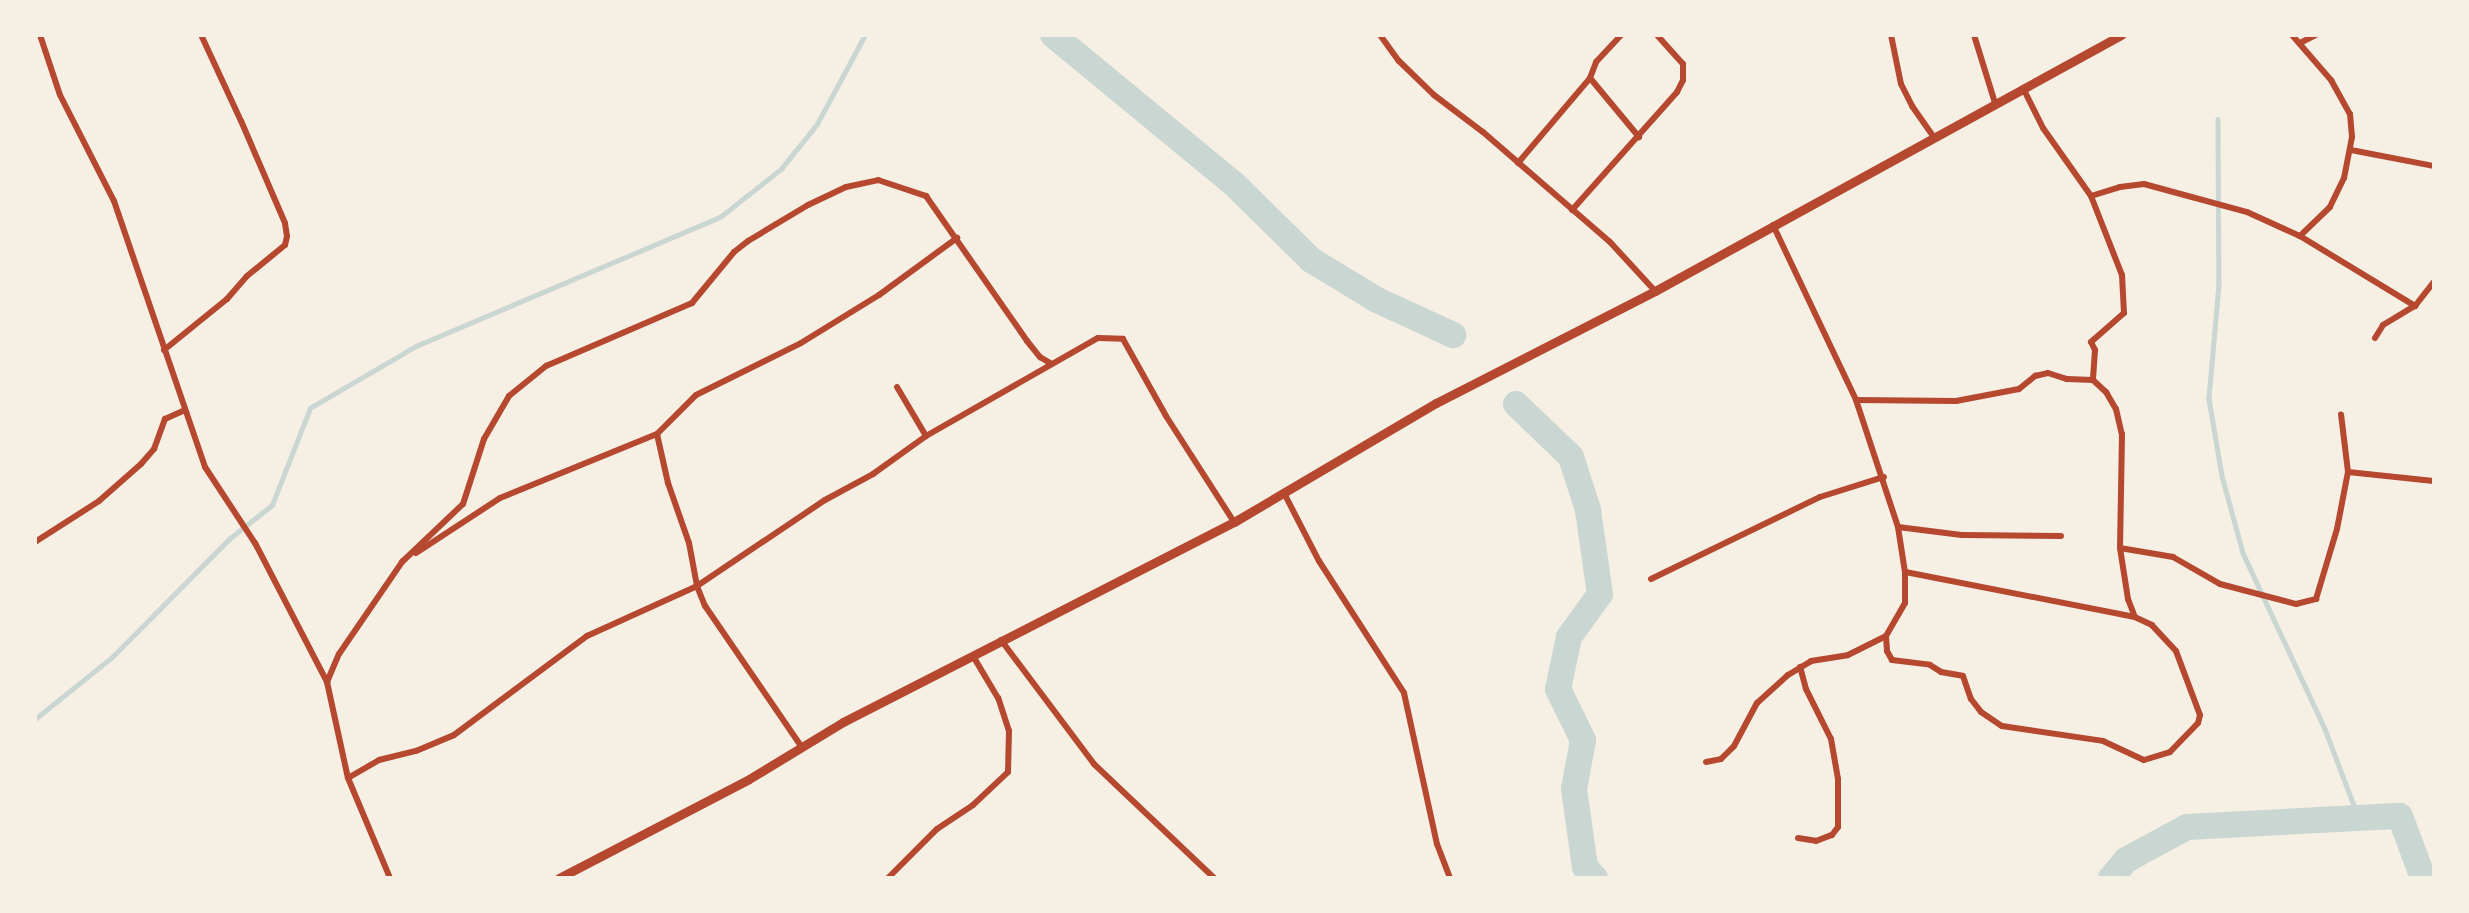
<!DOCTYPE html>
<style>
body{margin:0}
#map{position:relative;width:2469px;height:913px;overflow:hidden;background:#f6efe4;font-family:Helvetica,sans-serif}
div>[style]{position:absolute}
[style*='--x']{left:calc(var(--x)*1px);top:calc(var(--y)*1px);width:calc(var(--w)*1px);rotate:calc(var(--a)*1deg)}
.stream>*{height:4.5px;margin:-2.25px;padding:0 2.25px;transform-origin:2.25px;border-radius:2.25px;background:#c9d6d2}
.river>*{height:26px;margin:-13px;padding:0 13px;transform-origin:13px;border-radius:13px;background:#c9d6d2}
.minor>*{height:6px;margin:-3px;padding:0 3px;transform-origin:3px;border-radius:3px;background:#b5482f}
.secondary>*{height:9px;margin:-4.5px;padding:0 4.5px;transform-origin:4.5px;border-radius:4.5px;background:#b5482f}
span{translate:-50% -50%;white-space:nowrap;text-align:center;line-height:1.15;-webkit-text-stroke:7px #f6efe4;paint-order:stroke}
.frame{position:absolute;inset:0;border:37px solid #f6efe4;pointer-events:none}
</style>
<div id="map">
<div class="stream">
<div style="--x:2218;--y:119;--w:165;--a:89.7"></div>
<div style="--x:2219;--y:284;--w:115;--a:95"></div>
<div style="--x:2209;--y:399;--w:78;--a:80.4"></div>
<div style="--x:2222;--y:476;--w:80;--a:74.7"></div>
<div style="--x:2243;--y:553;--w:194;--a:65"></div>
<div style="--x:2325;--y:729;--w:93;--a:69.2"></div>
<div style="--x:35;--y:719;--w:97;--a:-38.8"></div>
<div style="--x:111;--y:658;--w:168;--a:-45.2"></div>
<div style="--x:229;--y:539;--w:55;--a:-38.3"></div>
<div style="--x:272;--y:505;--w:104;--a:-68.6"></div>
<div style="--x:310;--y:408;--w:123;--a:-30.3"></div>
<div style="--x:416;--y:346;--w:330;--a:-23"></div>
<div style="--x:720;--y:217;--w:78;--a:-38.2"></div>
<div style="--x:781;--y:169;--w:58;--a:-51.3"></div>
<div style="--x:817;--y:124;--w:101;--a:-61.7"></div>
</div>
<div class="river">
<div style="--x:1053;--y:35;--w:234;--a:39.5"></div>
<div style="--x:1234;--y:184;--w:108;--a:44.6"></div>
<div style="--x:1311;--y:260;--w:77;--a:31.2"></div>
<div style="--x:1377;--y:300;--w:84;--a:24.7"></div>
<div style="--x:1516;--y:404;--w:76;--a:43.9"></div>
<div style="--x:1571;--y:457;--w:56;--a:72.2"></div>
<div style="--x:1588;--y:510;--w:85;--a:81.9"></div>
<div style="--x:1600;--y:594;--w:53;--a:125.8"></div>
<div style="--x:1569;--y:637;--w:53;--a:101.9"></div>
<div style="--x:1558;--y:689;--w:57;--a:63.9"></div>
<div style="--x:1583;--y:740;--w:50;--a:100.4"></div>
<div style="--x:1574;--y:789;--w:79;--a:82"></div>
<div style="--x:1585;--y:867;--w:15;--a:48"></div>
<div style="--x:2111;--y:878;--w:23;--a:-50"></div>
<div style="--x:2126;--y:860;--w:69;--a:-28.4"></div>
<div style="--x:2187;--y:827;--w:213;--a:-3"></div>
<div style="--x:2400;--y:816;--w:66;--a:69.6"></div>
</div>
<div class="minor">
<div style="--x:40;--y:35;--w:63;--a:71.6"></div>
<div style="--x:60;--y:95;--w:119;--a:63"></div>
<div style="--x:114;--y:201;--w:281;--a:71.1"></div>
<div style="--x:205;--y:467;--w:91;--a:56.7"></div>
<div style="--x:255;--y:543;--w:157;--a:62.6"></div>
<div style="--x:327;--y:682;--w:98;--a:77.7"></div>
<div style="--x:348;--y:778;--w:108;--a:67.2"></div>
<div style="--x:1380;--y:35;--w:32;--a:54"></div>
<div style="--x:1399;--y:61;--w:49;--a:44.2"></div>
<div style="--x:1434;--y:95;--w:61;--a:37.1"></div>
<div style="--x:1483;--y:132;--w:168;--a:40.9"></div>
<div style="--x:1610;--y:242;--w:67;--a:47.4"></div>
<div style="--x:1891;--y:35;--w:50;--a:78.5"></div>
<div style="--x:1901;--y:84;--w:25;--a:63"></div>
<div style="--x:1912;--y:106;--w:37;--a:55"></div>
<div style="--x:1974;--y:35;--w:71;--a:72.8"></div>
<div style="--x:2292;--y:35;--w:60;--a:49.1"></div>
<div style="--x:2331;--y:80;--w:39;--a:61"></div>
<div style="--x:2350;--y:114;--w:23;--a:85"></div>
<div style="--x:2352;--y:137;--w:42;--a:101"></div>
<div style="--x:2344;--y:178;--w:32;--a:116"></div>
<div style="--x:2330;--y:207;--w:42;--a:136"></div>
<div style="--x:2300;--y:43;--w:18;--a:-27"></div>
<div style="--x:1590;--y:78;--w:77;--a:50.3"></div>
<div style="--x:2023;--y:88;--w:45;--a:63.4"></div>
<div style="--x:2043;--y:128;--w:83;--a:54.8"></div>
<div style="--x:2091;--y:196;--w:85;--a:68.6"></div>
<div style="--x:2122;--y:275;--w:38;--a:87"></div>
<div style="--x:2124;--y:313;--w:44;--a:138.7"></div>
<div style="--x:2091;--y:342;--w:9;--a:63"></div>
<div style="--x:2095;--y:350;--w:30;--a:94"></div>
<div style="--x:2351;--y:150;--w:85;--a:10.9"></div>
<div style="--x:1518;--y:163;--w:111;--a:-49.7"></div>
<div style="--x:1590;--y:78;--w:17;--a:-69"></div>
<div style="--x:1596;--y:62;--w:37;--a:-47"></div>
<div style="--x:2091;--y:196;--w:30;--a:-17"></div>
<div style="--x:2120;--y:187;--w:24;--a:-7"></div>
<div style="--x:2144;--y:184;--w:107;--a:15.2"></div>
<div style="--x:2247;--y:212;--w:58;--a:24.4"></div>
<div style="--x:2300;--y:236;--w:135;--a:31.3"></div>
<div style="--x:1572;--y:210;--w:158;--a:-48.3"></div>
<div style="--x:1677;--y:92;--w:13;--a:-63"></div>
<div style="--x:1683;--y:80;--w:16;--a:-90"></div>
<div style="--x:1683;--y:64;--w:39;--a:-132"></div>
<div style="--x:1773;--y:225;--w:194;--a:64.6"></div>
<div style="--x:1856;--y:400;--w:134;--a:71.7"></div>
<div style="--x:1898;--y:527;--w:46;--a:81.2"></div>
<div style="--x:1905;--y:572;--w:31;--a:90"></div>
<div style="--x:1905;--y:603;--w:38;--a:120"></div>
<div style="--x:1886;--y:636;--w:15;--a:86"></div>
<div style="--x:1887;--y:651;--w:10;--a:61"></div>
<div style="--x:1892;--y:660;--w:38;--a:7"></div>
<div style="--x:1930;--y:665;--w:13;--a:32"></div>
<div style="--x:1941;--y:672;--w:22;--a:10"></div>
<div style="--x:1963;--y:676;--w:24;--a:71"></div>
<div style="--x:1971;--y:699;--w:16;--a:52"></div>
<div style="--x:1981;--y:712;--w:25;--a:34"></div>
<div style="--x:2002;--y:726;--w:102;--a:8.4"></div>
<div style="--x:2103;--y:741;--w:45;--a:24.9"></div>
<div style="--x:2144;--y:760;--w:27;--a:-17"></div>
<div style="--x:2170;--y:752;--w:40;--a:-46"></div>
<div style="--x:2198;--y:723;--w:8;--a:-76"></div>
<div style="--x:2200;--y:715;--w:68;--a:-110.6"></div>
<div style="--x:2176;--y:651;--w:35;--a:-133"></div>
<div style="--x:2152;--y:625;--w:19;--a:-155"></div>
<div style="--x:2135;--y:617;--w:234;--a:-168.9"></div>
<div style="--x:2375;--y:338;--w:15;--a:-58"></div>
<div style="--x:2383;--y:325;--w:37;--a:-31"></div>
<div style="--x:2415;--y:306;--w:31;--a:-52"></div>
<div style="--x:164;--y:350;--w:81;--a:-39"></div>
<div style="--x:227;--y:299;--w:30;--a:-49"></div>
<div style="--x:247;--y:276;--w:49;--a:-39.2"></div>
<div style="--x:285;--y:245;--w:9;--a:-77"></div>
<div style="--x:287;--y:236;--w:13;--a:-99"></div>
<div style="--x:285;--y:223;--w:111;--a:-113.3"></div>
<div style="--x:241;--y:121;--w:95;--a:-114.9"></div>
<div style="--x:897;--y:387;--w:57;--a:59.4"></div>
<div style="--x:926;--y:436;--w:198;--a:-29.7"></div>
<div style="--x:1098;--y:338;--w:25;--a:2"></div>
<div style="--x:1123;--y:339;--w:88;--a:60.8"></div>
<div style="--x:1166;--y:416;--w:126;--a:57.3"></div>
<div style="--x:1856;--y:400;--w:100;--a:0.6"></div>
<div style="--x:1956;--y:401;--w:64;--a:-10.8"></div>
<div style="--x:2019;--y:389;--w:21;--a:-39"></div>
<div style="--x:2035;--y:376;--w:13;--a:-13"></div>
<div style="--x:2048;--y:373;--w:20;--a:18"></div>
<div style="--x:2067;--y:379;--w:26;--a:2"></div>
<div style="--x:2093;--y:380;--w:18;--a:43"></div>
<div style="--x:2106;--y:392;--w:20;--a:60"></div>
<div style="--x:2116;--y:409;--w:26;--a:77"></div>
<div style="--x:2122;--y:434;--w:114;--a:91"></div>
<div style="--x:2120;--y:548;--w:52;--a:81.1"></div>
<div style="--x:2128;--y:599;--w:19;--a:69"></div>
<div style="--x:2348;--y:472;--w:86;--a:6"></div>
<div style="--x:1284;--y:493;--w:76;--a:62.8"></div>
<div style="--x:1319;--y:561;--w:157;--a:57.2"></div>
<div style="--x:1404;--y:693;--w:155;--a:77.7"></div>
<div style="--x:1437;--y:844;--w:36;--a:69"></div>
<div style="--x:1898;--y:527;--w:64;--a:7.1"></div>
<div style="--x:1962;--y:535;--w:99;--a:0.6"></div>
<div style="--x:35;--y:542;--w:76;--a:-32.6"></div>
<div style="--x:99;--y:501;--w:56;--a:-41.4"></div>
<div style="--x:141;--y:464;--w:20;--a:-49"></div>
<div style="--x:154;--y:449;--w:32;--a:-70"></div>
<div style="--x:165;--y:419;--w:22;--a:-24"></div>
<div style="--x:2120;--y:548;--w:54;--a:9.6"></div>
<div style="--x:2173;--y:557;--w:54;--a:29.9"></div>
<div style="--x:2220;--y:584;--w:79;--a:14.7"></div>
<div style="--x:2296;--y:604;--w:21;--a:-14"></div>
<div style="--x:2316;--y:599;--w:73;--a:-73.3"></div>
<div style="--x:2337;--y:529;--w:58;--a:-79.1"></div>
<div style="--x:2348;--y:472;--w:58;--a:-96.9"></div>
<div style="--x:416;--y:553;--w:100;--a:-33.2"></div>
<div style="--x:500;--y:498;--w:170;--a:-22.2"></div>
<div style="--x:1651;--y:579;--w:188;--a:-25.9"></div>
<div style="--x:1820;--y:497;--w:67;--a:-17.4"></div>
<div style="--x:1001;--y:640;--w:155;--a:53.1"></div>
<div style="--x:1094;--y:764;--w:166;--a:43.5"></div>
<div style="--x:327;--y:682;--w:30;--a:-67"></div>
<div style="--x:339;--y:654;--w:112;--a:-55.6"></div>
<div style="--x:402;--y:562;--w:84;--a:-43.6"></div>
<div style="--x:463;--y:504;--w:68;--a:-72.1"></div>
<div style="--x:484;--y:439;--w:50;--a:-59.8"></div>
<div style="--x:509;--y:396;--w:48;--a:-39"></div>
<div style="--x:546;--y:366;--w:159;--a:-23.3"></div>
<div style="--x:692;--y:303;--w:66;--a:-50.5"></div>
<div style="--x:734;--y:252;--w:18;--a:-38"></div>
<div style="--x:748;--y:241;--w:70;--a:-31"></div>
<div style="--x:808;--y:205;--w:42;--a:-25.3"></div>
<div style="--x:846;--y:187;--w:33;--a:-12"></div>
<div style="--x:878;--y:180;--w:51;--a:18.4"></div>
<div style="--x:926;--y:196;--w:177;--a:55.1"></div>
<div style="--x:1027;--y:341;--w:21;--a:51"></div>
<div style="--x:1040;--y:357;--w:12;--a:31"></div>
<div style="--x:801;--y:746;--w:170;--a:-124.4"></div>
<div style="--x:705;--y:606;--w:22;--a:-112"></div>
<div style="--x:697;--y:586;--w:44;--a:-100.5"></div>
<div style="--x:689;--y:543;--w:64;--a:-109.3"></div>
<div style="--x:668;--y:483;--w:50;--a:-102.7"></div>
<div style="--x:657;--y:434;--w:55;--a:-45"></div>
<div style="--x:696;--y:395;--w:117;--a:-26.3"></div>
<div style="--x:801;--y:343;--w:92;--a:-31.6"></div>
<div style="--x:879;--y:295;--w:97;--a:-36.2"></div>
<div style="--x:1706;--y:762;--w:15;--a:-11"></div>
<div style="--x:1721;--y:759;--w:18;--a:-45"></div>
<div style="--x:1734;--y:746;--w:49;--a:-61.9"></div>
<div style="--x:1757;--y:703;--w:42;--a:-42.1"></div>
<div style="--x:1788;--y:675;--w:27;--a:-31"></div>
<div style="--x:1811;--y:661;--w:37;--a:-9"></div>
<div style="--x:1848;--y:655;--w:42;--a:-26.6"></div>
<div style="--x:348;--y:778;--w:36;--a:-30"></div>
<div style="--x:379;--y:760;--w:38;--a:-14"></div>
<div style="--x:416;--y:751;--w:41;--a:-22.8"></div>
<div style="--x:454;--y:735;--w:166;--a:-36.7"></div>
<div style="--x:587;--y:636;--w:121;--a:-24.4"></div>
<div style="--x:697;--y:586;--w:154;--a:-33.9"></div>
<div style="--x:825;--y:500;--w:55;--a:-28.4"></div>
<div style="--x:873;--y:474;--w:65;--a:-35.6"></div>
<div style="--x:1798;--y:838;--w:18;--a:9"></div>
<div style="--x:1816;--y:841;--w:17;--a:-21"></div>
<div style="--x:1832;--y:835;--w:10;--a:-53"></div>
<div style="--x:1838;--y:827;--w:48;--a:-90"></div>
<div style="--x:1838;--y:779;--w:41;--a:-99.9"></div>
<div style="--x:1831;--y:739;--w:56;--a:-116.6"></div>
<div style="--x:1806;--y:689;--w:23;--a:-105"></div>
<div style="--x:888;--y:878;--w:69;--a:-45"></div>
<div style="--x:937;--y:829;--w:43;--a:-33.7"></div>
<div style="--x:973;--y:805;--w:48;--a:-43.3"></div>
<div style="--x:1008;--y:772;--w:41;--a:-88.6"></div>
<div style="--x:1009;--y:731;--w:35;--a:-108"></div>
<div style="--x:998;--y:698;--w:49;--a:-120.8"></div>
</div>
<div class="secondary">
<div style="--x:559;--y:878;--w:214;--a:-27.5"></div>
<div style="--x:749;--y:779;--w:110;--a:-31.2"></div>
<div style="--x:843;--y:722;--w:439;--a:-27.1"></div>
<div style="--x:1234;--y:522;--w:234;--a:-30.5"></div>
<div style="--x:1436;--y:403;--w:246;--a:-27.1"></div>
<div style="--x:1655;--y:291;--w:532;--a:-28.78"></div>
</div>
<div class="frame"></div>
</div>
